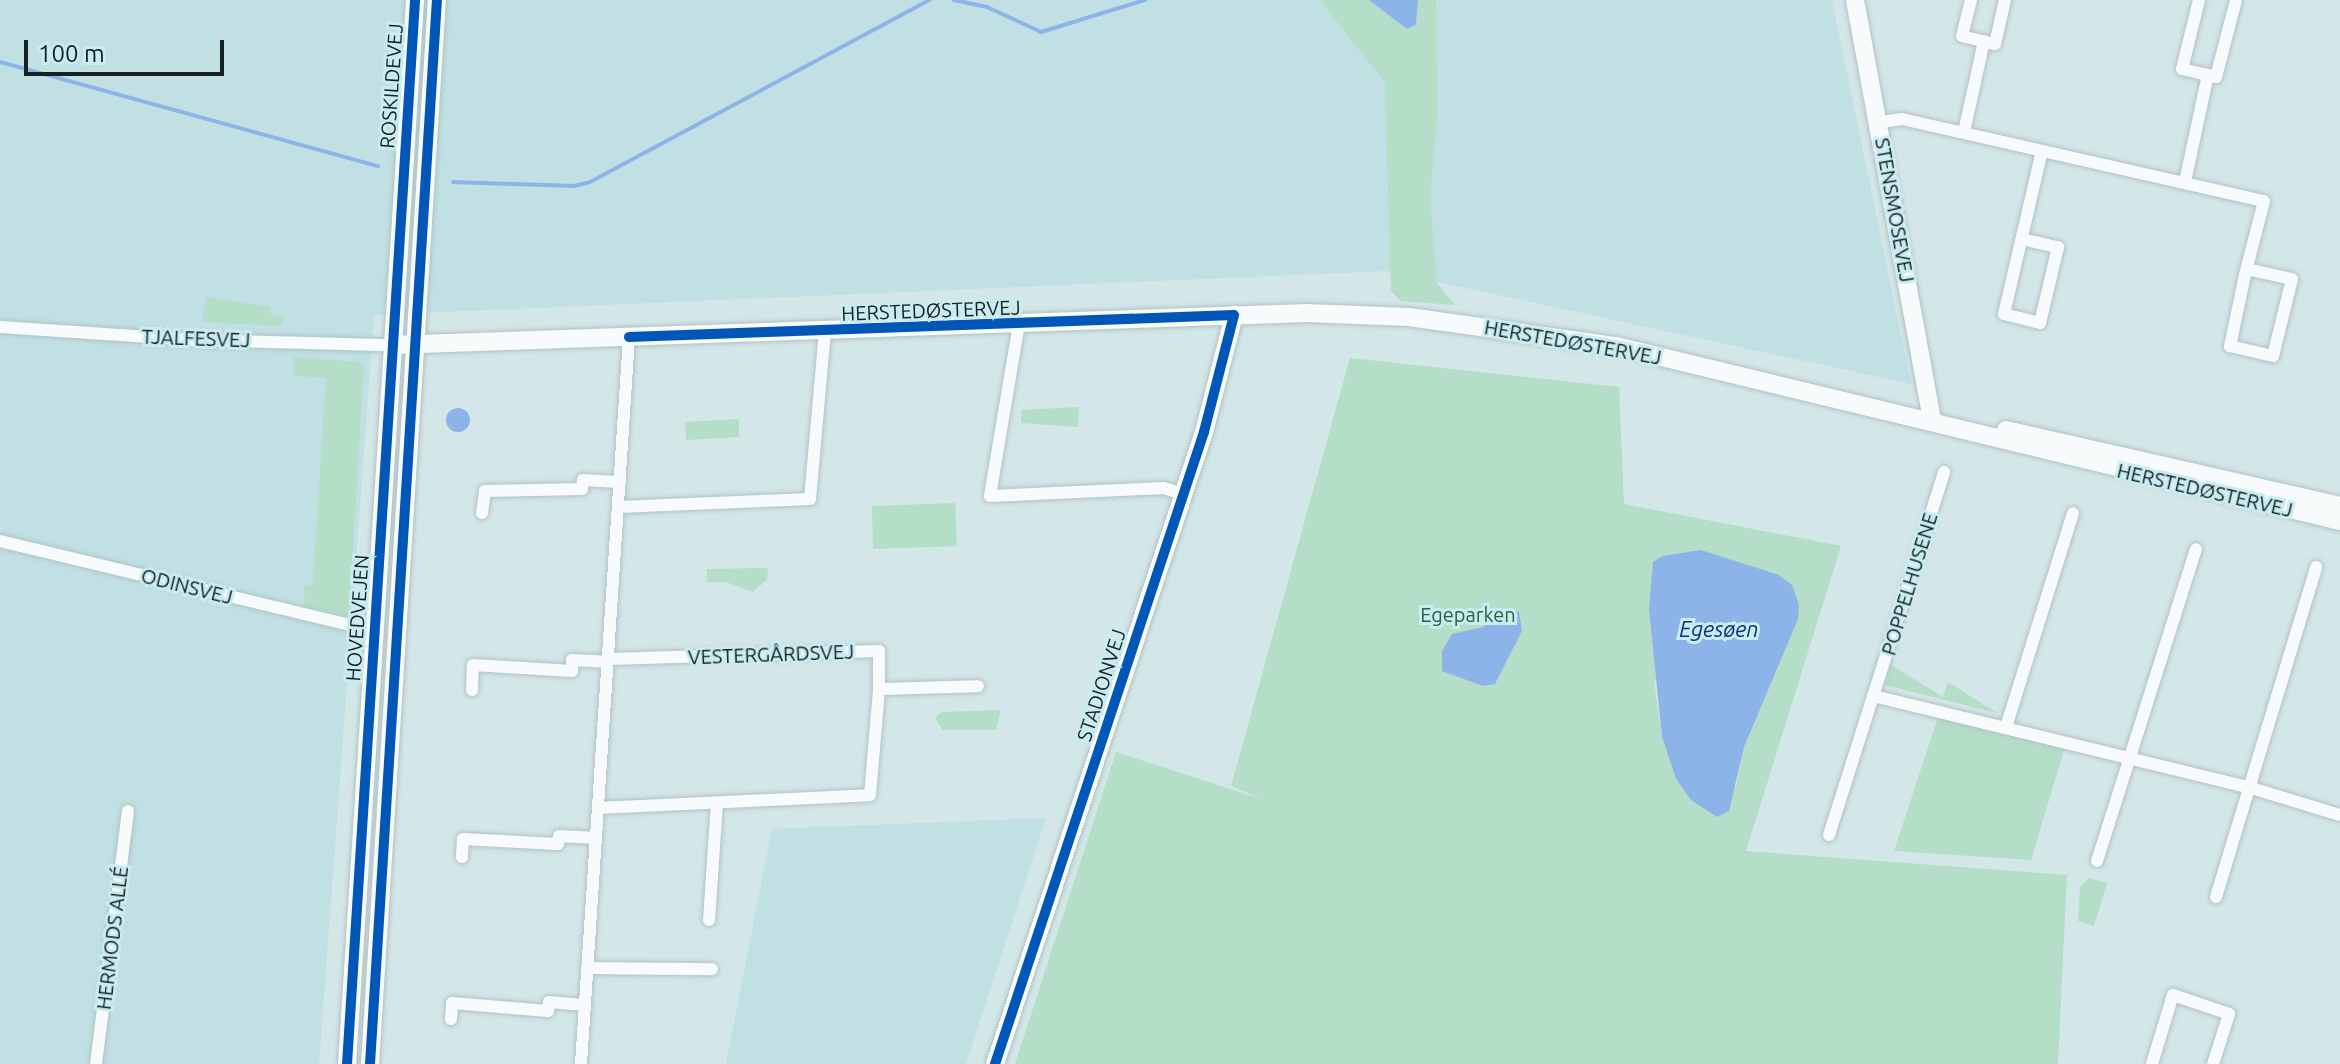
<!DOCTYPE html>
<meta charset="utf-8">
<style>
body{margin:0}
#map{position:relative;width:2340px;height:1064px;overflow:hidden;background:#d3e6e8;font-family:Ubuntu,sans-serif}
div>[style]{position:absolute}
[style*='--x']{left:calc(var(--x)*1px);top:calc(var(--y)*1px);width:calc(var(--w)*1px);rotate:calc(var(--a)*1deg)}
.built>*{inset:0;background:#c0e0e3}
.green>*{inset:0;background:#b4dec8}
.water>*{inset:0;background:#8cb4e9}
.round{border-radius:50%}
.stream>*{height:4px;margin:-2px;padding:0 2px;transform-origin:2px;border-radius:2px;background:#8cb4e9}
.roads{filter:drop-shadow(0 0 2px #b3c2c4) drop-shadow(0 0 2px #b3c2c4)}
.street>*{height:12px;margin:-6px;padding:0 6px;transform-origin:6px;border-radius:6px;background:#f8fbfc}
.secondary>*{height:18px;margin:-9px;padding:0 9px;transform-origin:9px;border-radius:9px;background:#f8fbfc}
.cycleway>*{height:10px;margin:-5px;padding:0 5px;transform-origin:5px;border-radius:5px;background:#0057b8}
span{translate:-50% -50%;white-space:nowrap;text-align:center;line-height:1.15;-webkit-text-stroke:6px #caecf1;paint-order:stroke}
.street-label{font-size:20px;color:#152123}
.park-label{font-size:20px;color:#24643d}
.water-label{font-size:22px;color:#073678;font-style:italic}
.scale{position:absolute;left:24px;top:40px;width:200px;height:36px;box-sizing:border-box;border:4px solid #152123;border-top:0;padding-left:10px;font-size:24px;line-height:28px;white-space:nowrap;color:#152123;-webkit-text-stroke:6px #caecf1;paint-order:stroke}
</style>
<div id="map">
<div class="built">
<div style="clip-path:polygon(0 0,1832px 0,1911px 384px,1387px 271px,374px 315px,319px 1064px,0 1064px)"></div>
<div style="clip-path:polygon(1046px 818px,966px 1064px,726px 1064px,772px 829px)"></div>
</div>
<div class="green">
<div style="clip-path:polygon(1320px 0,1369px 0,1407px 29px,1416px 25px,1418px 0,1436px 0,1437px 118px,1430px 197px,1437px 283px,1455px 305px,1401px 301px,1391px 291px,1385px 83px)"></div>
<div style="clip-path:polygon(206px 297px,271px 307px,270px 314px,284px 317px,282px 326px,202px 322px)"></div>
<div style="clip-path:polygon(294px 357px,358px 362px,364px 367px,349px 617px,305px 606px,304px 586px,313px 585px,326px 378px,293px 376px)"></div>
<div style="clip-path:polygon(evenodd,1350px 358px,1619px 387px,1624px 504px,1841px 546px,1746px 851px,2067px 875px,2058px 1064px,1015px 1064px,1116px 752px,1264px 800px,1231px 786px,1350px 358px,1788px 639px,1744px 747px,1736px 786px,1676px 779px,1662px 737px,1654px 681px,1788px 639px)"></div>
<div style="clip-path:polygon(1079px 407px,1078px 427px,1021px 423px,1021px 410px)"></div>
<div style="clip-path:polygon(739px 419px,739px 437px,686px 440px,685px 422px)"></div>
<div style="clip-path:polygon(955px 503px,957px 546px,873px 549px,872px 506px)"></div>
<div style="clip-path:polygon(768px 568px,767px 580px,753px 592px,726px 582px,707px 582px,707px 569px)"></div>
<div style="clip-path:polygon(1891px 665px,1943px 697px,1948px 682px,1997px 713px,1885px 685px)"></div>
<div style="clip-path:polygon(1001px 710px,996px 730px,942px 730px,935px 718px,941px 712px)"></div>
<div style="clip-path:polygon(1938px 717px,2065px 747px,2031px 860px,1894px 851px)"></div>
<div style="clip-path:polygon(2089px 878px,2107px 883px,2094px 926px,2078px 921px,2080px 887px)"></div>
</div>
<div class="water">
<div style="clip-path:polygon(1369px 0,1418px 0,1416px 25px,1407px 29px)"></div>
<div class="round" style="left:446px;top:408px;width:24px;height:24px"></div>
<div style="clip-path:polygon(1701px 550px,1779px 575px,1792px 585px,1799px 605px,1798px 619px,1744px 747px,1729px 811px,1717px 817px,1691px 800px,1676px 779px,1662px 737px,1649px 609px,1653px 562px,1662px 556px)"></div>
<div style="clip-path:polygon(1507px 609px,1519px 612px,1522px 631px,1495px 684px,1483px 686px,1442px 671px,1442px 651px,1452px 634px,1483px 627px)"></div>
</div>
<div class="stream">
<div style="--x:954;--y:0;--w:34;--a:12"></div>
<div style="--x:987;--y:7;--w:60;--a:24.8"></div>
<div style="--x:1041;--y:32;--w:109;--a:-17.1"></div>
<div style="--x:0;--y:62;--w:392;--a:15.4"></div>
<div style="--x:453;--y:182;--w:121;--a:1.9"></div>
<div style="--x:574;--y:186;--w:16;--a:-14"></div>
<div style="--x:590;--y:182;--w:385;--a:-28.2"></div>
</div>
<div class="roads">
<div class="street">
<div style="--x:1971;--y:0;--w:37;--a:104"></div>
<div style="--x:1962;--y:36;--w:34;--a:14"></div>
<div style="--x:1995;--y:44;--w:45;--a:-77.2"></div>
<div style="--x:2199;--y:0;--w:71;--a:103.8"></div>
<div style="--x:2182;--y:69;--w:35;--a:13"></div>
<div style="--x:2216;--y:77;--w:80;--a:-75.4"></div>
<div style="--x:1879;--y:122;--w:23;--a:-7"></div>
<div style="--x:1902;--y:119;--w:371;--a:12.8"></div>
<div style="--x:2264;--y:201;--w:76;--a:104.4"></div>
<div style="--x:2245;--y:275;--w:73;--a:101.9"></div>
<div style="--x:2230;--y:346;--w:44;--a:13.1"></div>
<div style="--x:2273;--y:356;--w:79;--a:-76.1"></div>
<div style="--x:2292;--y:279;--w:46;--a:-167.5"></div>
<div style="--x:1964;--y:132;--w:93;--a:-77.6"></div>
<div style="--x:2185;--y:182;--w:109;--a:-77.9"></div>
<div style="--x:2022;--y:239;--w:37;--a:13"></div>
<div style="--x:2058;--y:247;--w:78;--a:103.3"></div>
<div style="--x:2040;--y:323;--w:37;--a:-166"></div>
<div style="--x:2004;--y:314;--w:167;--a:-76.9"></div>
<div style="--x:1019;--y:324;--w:174;--a:99.6"></div>
<div style="--x:990;--y:496;--w:174;--a:-2.6"></div>
<div style="--x:1164;--y:488;--w:20;--a:18"></div>
<div style="--x:0;--y:327;--w:195;--a:3.8"></div>
<div style="--x:195;--y:340;--w:196;--a:1.5"></div>
<div style="--x:618;--y:507;--w:192;--a:-2.4"></div>
<div style="--x:810;--y:499;--w:168;--a:-84.9"></div>
<div style="--x:482;--y:513;--w:22;--a:-82"></div>
<div style="--x:485;--y:491;--w:97;--a:-1.2"></div>
<div style="--x:582;--y:489;--w:9;--a:-84"></div>
<div style="--x:583;--y:480;--w:37;--a:3"></div>
<div style="--x:0;--y:541;--w:386;--a:13.5"></div>
<div style="--x:879;--y:689;--w:99;--a:-1.7"></div>
<div style="--x:472;--y:690;--w:25;--a:-88"></div>
<div style="--x:473;--y:665;--w:99;--a:3.5"></div>
<div style="--x:572;--y:671;--w:11;--a:-90"></div>
<div style="--x:572;--y:660;--w:35;--a:3"></div>
<div style="--x:1874;--y:696;--w:385;--a:13.7"></div>
<div style="--x:2248;--y:787;--w:96;--a:16.9"></div>
<div style="--x:2006;--y:727;--w:224;--a:-72.6"></div>
<div style="--x:598;--y:808;--w:272;--a:-2.7"></div>
<div style="--x:870;--y:795;--w:106;--a:-85.1"></div>
<div style="--x:879;--y:689;--w:38;--a:-90"></div>
<div style="--x:879;--y:651;--w:272;--a:178.3"></div>
<div style="--x:1829;--y:835;--w:381;--a:-72.4"></div>
<div style="--x:462;--y:857;--w:18;--a:-87"></div>
<div style="--x:463;--y:839;--w:95;--a:3"></div>
<div style="--x:558;--y:844;--w:8;--a:-83"></div>
<div style="--x:559;--y:836;--w:37;--a:3"></div>
<div style="--x:2097;--y:861;--w:327;--a:-72.4"></div>
<div style="--x:2216;--y:897;--w:345;--a:-73.1"></div>
<div style="--x:709;--y:920;--w:117;--a:-86.1"></div>
<div style="--x:587;--y:968;--w:125;--a:0.5"></div>
<div style="--x:451;--y:1019;--w:16;--a:-86"></div>
<div style="--x:452;--y:1003;--w:96;--a:4.8"></div>
<div style="--x:548;--y:1011;--w:9;--a:-84"></div>
<div style="--x:549;--y:1002;--w:36;--a:5"></div>
<div style="--x:96;--y:1064;--w:255;--a:-82.8"></div>
<div style="--x:581;--y:1064;--w:729;--a:-86.22"></div>
<div style="--x:2152;--y:1064;--w:72;--a:-73.1"></div>
<div style="--x:2173;--y:995;--w:59;--a:18.7"></div>
<div style="--x:2229;--y:1014;--w:52;--a:107.7"></div>
</div>
<div class="secondary">
<div style="--x:1855;--y:0;--w:428;--a:79.6"></div>
<div style="--x:391;--y:345;--w:916;--a:-2"></div>
<div style="--x:1306;--y:313;--w:103;--a:2.2"></div>
<div style="--x:1409;--y:317;--w:209;--a:8"></div>
<div style="--x:1616;--y:346;--w:745;--a:13.59"></div>
<div style="--x:2006;--y:430;--w:343;--a:12.8"></div>
<div style="--x:347;--y:1064;--w:1066;--a:-86.34"></div>
<div style="--x:370;--y:1064;--w:1066;--a:-86.4"></div>
<div style="--x:995;--y:1064;--w:666;--a:-71.7"></div>
<div style="--x:1204;--y:432;--w:121;--a:-75.6"></div>
</div>
</div>
<div class="cycleway">
<div style="--x:629;--y:337;--w:605;--a:-2.08"></div>
<div style="--x:1234;--y:315;--w:121;--a:104.4"></div>
<div style="--x:1204;--y:432;--w:666;--a:108.3"></div>
<div style="--x:347;--y:1064;--w:1066;--a:-86.34"></div>
<div style="--x:370;--y:1064;--w:1066;--a:-86.4"></div>
</div>
<div class="street-label">
<span style="left:391px;top:86px;rotate:-86deg">ROSKILDEVEJ</span>
<span style="left:1895px;top:210px;rotate:80deg">STENSMOSEVEJ</span>
<span style="left:931px;top:310px;rotate:-2deg">HERSTEDØSTERVEJ</span>
<span style="left:196px;top:338px;rotate:2deg">TJALFESVEJ</span>
<span style="left:1573px;top:342px;rotate:10deg">HERSTEDØSTERVEJ</span>
<span style="left:2205px;top:490px;rotate:13deg">HERSTEDØSTERVEJ</span>
<span style="left:1909px;top:584px;rotate:-73deg">POPPELHUSENE</span>
<span style="left:187px;top:586px;rotate:14deg">ODINSVEJ</span>
<span style="left:357px;top:618px;rotate:-86deg">HOVEDVEJEN</span>
<span style="left:771px;top:654px;rotate:-2deg">VESTERGÅRDSVEJ</span>
<span style="left:1101px;top:685px;rotate:-72deg">STADIONVEJ</span>
<span style="left:112px;top:938px;rotate:-83deg">HERMODS ALLÉ</span>
</div>
<div class="park-label">
<span style="left:1468px;top:614px">Egeparken</span>
</div>
<div class="water-label">
<span style="left:1719px;top:629px">Egesøen</span>
</div>
<div class="scale">100 m</div>
</div>
